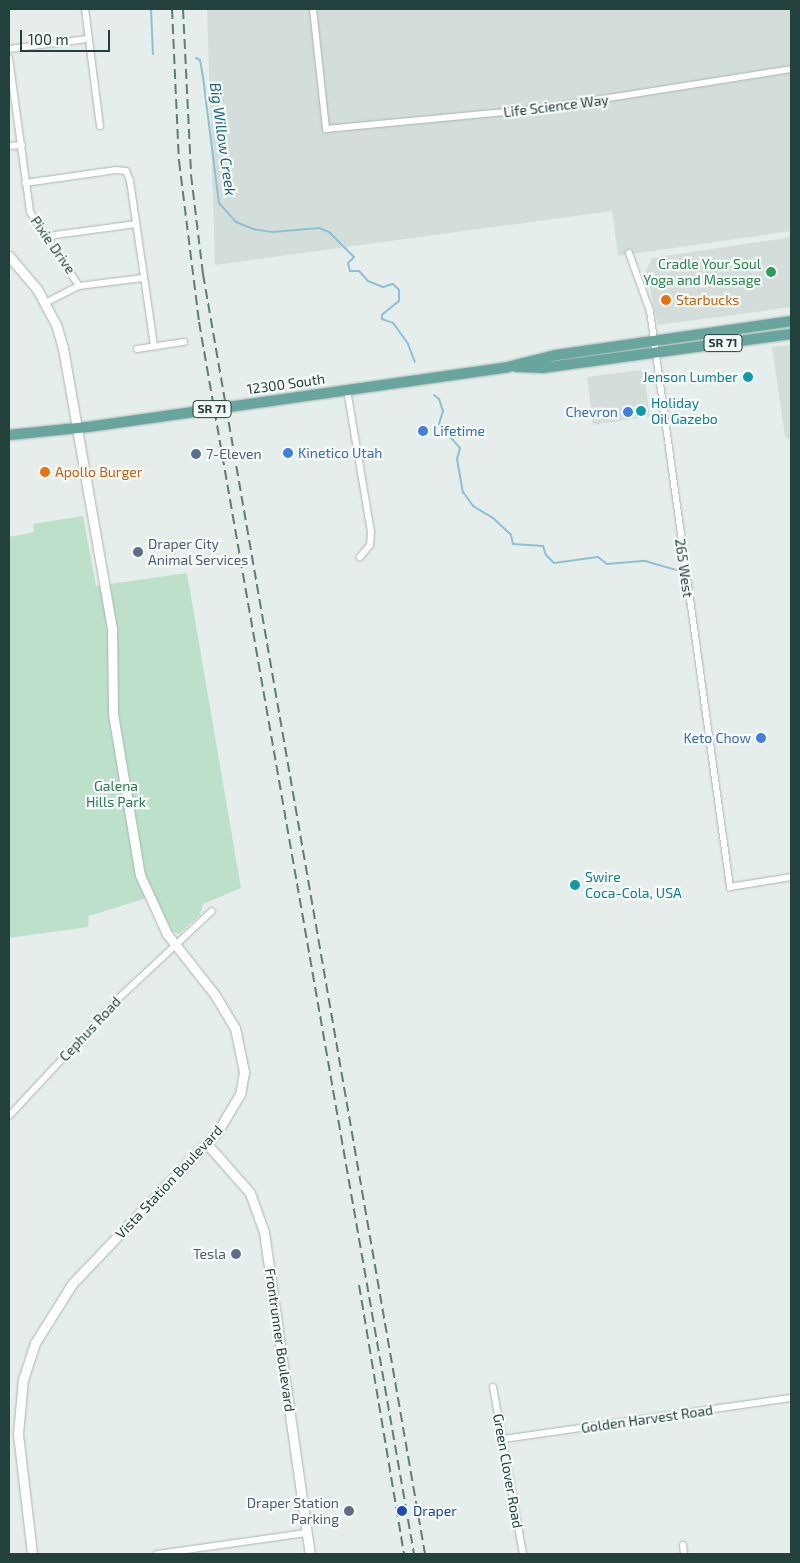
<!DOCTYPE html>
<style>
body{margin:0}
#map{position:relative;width:800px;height:1563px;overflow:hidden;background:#e5eeeb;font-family:"Exo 2",sans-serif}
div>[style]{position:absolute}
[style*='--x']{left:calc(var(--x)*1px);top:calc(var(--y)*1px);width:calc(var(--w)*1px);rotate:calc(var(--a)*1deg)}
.built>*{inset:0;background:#d3deda}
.green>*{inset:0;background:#bde0cb}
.stream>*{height:2px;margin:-1px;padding:0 1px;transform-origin:1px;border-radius:1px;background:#8cc0d4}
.roads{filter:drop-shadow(0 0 1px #a7b7b3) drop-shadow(0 0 1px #a7b7b3)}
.street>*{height:6px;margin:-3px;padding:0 3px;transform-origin:3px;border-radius:3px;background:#fff}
.secondary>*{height:9px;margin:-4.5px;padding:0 4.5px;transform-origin:4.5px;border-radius:4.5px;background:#fff}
.primary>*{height:10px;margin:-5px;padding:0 5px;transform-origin:5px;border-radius:5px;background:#68a59d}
.rail>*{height:2px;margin-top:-1px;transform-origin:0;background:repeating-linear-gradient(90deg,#5e7c78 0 10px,transparent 0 15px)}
.dots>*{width:14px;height:14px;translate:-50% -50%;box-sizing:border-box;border:2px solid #f6faf9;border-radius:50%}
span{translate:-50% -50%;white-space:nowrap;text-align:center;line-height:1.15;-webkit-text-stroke:4.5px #f6faf9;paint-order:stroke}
.shield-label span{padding:1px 4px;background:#f6faf9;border:1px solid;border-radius:4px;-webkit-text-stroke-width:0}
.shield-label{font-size:12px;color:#23413c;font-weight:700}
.street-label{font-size:14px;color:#23413c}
.leisure-label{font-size:14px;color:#27864d}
.right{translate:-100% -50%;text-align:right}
.food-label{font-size:14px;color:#c56008}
.left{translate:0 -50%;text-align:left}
.culture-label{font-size:14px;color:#0d838f}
.shop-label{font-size:14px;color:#366cbe}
.service-label{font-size:14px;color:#4e5e75}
.park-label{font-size:14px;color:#2c7953}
.transit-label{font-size:14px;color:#164399}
.water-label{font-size:15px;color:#1b627f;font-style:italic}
.frame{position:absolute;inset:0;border:10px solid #23413c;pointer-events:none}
.scale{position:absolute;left:20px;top:30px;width:90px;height:22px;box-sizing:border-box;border:2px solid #23413c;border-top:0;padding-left:6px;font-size:15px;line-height:18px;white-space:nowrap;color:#23413c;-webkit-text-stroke:4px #f6faf9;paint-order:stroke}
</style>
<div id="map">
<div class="built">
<div style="clip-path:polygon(207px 9px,791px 9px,791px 231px,618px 256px,612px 211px,215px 265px)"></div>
<div style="clip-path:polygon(791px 237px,791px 307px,658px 325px,646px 271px,652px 258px)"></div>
<div style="clip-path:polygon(791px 345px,791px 441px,785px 437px,772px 347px)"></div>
<div style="clip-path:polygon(640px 370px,644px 374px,650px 416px,593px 425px,587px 377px)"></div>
</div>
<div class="green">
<div style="clip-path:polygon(83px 516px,96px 586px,187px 573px,241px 888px,203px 904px,200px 915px,179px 934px,172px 931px,153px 896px,89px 916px,88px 927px,9px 938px,9px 537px,34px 532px,33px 524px)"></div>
</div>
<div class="stream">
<div style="--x:151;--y:9;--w:45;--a:87.5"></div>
<div style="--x:196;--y:58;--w:4;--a:27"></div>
<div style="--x:200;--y:60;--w:17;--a:80"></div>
<div style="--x:203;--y:77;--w:127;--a:82.8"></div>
<div style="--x:219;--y:203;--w:25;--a:48"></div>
<div style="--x:236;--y:222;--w:18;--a:22"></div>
<div style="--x:253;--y:229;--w:20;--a:9"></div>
<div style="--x:273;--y:232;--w:46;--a:-5"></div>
<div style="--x:319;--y:228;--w:11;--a:22"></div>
<div style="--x:329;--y:232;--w:35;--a:45"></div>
<div style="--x:354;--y:257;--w:8;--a:135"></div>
<div style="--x:348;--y:263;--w:8;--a:76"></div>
<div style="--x:350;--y:271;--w:9;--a:0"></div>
<div style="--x:359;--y:271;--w:13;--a:48"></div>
<div style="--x:368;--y:281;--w:16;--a:22"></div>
<div style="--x:383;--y:287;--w:10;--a:-17"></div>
<div style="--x:393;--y:284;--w:8;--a:45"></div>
<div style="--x:399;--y:290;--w:11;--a:90"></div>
<div style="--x:399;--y:301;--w:22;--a:141"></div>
<div style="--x:382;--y:315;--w:4;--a:90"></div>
<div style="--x:382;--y:319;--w:12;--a:20"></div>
<div style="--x:393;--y:323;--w:26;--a:54"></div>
<div style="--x:408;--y:344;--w:19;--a:69"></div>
<div style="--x:434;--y:395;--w:6;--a:39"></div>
<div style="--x:439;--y:399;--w:13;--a:72"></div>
<div style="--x:443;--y:411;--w:14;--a:107"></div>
<div style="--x:439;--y:424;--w:32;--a:49"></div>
<div style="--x:460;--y:448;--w:11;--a:105"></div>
<div style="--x:457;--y:459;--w:34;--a:80"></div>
<div style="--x:463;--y:492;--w:17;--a:54"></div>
<div style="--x:473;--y:506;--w:23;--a:31"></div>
<div style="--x:493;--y:518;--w:25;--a:43"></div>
<div style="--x:511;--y:535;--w:9;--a:77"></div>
<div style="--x:513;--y:544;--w:30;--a:4"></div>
<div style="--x:543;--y:546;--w:9;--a:72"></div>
<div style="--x:546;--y:555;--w:11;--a:45"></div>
<div style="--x:554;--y:563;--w:44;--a:-7.8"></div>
<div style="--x:598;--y:557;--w:11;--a:38"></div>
<div style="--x:607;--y:564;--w:38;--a:-5"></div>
<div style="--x:645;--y:561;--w:33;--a:16"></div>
</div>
<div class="roads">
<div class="street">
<div style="--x:85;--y:9;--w:118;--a:82.7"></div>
<div style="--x:313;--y:9;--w:121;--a:83.8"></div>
<div style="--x:326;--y:129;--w:214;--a:-5.4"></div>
<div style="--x:539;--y:109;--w:255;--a:-9"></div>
<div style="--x:9;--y:49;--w:79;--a:-7.3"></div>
<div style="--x:9;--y:58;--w:155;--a:82.2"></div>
<div style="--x:30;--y:212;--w:89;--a:56.5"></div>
<div style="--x:9;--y:146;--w:13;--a:-4"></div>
<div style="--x:25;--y:183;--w:92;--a:-8.1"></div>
<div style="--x:116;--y:170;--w:10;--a:6"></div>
<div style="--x:126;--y:171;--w:11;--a:68"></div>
<div style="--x:130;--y:181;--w:167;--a:81.7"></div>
<div style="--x:48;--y:239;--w:8;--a:-30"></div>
<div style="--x:55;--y:235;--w:82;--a:-7.7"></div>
<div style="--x:629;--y:253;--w:62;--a:70.1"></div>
<div style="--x:650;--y:311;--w:582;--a:82.09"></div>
<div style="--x:730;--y:887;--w:62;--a:-9.3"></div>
<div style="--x:45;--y:303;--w:38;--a:-27"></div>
<div style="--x:79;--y:286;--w:64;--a:-7.1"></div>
<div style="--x:137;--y:349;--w:48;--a:-8.5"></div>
<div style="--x:347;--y:390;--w:144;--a:80.4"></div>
<div style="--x:371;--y:532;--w:13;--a:94"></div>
<div style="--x:370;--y:545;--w:16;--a:130"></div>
<div style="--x:9;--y:1116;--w:161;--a:-47"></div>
<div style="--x:119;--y:998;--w:127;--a:-43.1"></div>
<div style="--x:493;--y:1387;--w:170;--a:79.8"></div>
<div style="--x:503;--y:1439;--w:291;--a:-8.1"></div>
<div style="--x:683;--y:1545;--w:9;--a:84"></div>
<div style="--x:157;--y:1554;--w:151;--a:-8"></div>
</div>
<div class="secondary">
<div style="--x:9;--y:256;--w:43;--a:49.7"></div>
<div style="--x:37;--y:289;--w:40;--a:62"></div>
<div style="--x:56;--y:324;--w:25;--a:74"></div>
<div style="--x:63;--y:348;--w:284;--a:80.1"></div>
<div style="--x:112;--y:628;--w:86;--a:89.3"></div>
<div style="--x:113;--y:714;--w:163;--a:80.5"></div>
<div style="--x:140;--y:875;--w:65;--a:65.4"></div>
<div style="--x:167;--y:934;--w:78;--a:51.8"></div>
<div style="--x:215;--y:995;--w:39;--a:59"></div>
<div style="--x:235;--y:1028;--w:45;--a:78.4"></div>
<div style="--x:244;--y:1072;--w:22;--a:100"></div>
<div style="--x:240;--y:1094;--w:43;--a:120.7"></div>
<div style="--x:218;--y:1131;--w:211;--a:133.7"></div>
<div style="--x:72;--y:1284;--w:70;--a:122.1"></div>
<div style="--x:35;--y:1343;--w:38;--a:108"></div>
<div style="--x:23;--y:1379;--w:55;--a:95.2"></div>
<div style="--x:18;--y:1434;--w:121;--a:83.3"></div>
<div style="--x:207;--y:1144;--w:65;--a:48.7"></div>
<div style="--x:250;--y:1193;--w:41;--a:70.3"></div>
<div style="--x:264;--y:1232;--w:325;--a:81.9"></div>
</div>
<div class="primary">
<div style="--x:517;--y:367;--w:25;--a:2"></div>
<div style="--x:542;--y:368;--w:251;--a:-7.8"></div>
<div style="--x:9;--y:435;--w:79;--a:-5.8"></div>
<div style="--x:88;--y:427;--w:424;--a:-8.1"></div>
<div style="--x:508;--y:367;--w:49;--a:-14"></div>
<div style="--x:556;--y:355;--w:237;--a:-8.2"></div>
</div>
</div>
<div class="rail">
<div style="--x:172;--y:9;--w:152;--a:87.4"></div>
<div style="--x:179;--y:161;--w:162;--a:82.9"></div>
<div style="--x:199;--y:322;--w:1251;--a:80.1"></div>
<div style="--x:183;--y:9;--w:166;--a:87.2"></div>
<div style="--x:191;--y:175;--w:100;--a:83.1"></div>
<div style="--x:203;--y:274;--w:1299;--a:80.16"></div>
<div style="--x:359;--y:1285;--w:273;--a:80.5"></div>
</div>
<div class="dots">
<div style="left:771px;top:272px;background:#2e9e5b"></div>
<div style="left:666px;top:300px;background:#e8710a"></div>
<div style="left:748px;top:377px;background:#0f9aa8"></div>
<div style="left:641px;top:411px;background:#0f9aa8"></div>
<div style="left:628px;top:412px;background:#3f7fe0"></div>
<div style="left:423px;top:431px;background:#3f7fe0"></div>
<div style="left:288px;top:453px;background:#3f7fe0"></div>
<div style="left:196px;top:454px;background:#5c6f8a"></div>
<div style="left:45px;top:472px;background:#e8710a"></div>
<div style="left:138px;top:552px;background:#5c6f8a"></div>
<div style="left:761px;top:738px;background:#3f7fe0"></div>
<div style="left:575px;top:885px;background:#0f9aa8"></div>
<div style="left:236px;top:1254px;background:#5c6f8a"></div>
<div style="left:349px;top:1511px;background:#5c6f8a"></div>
<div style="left:402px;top:1511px;background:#1a4fb4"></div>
</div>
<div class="shield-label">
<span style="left:723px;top:343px">SR 71</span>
<span style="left:212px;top:409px">SR 71</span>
</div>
<div class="street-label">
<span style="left:556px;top:106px;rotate:-7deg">Life Science Way</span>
<span style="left:53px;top:245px;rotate:55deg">Pixie Drive</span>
<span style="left:286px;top:384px;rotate:-8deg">12300 South</span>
<span style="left:684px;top:568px;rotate:82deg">265 West</span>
<span style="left:90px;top:1029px;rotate:-47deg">Cephus Road</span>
<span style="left:169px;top:1182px;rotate:-47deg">Vista Station Boulevard</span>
<span style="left:280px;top:1340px;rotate:82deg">Frontrunner Boulevard</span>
<span style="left:647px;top:1419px;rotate:-8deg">Golden Harvest Road</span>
<span style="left:508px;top:1471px;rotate:80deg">Green Clover Road</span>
</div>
<div class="leisure-label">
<span class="right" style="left:761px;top:272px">Cradle Your Soul<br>Yoga and Massage</span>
</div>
<div class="food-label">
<span class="left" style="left:676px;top:300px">Starbucks</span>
<span class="left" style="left:55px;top:472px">Apollo Burger</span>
</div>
<div class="culture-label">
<span class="right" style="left:738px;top:377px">Jenson Lumber</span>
<span class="left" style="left:651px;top:411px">Holiday<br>Oil Gazebo</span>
<span class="left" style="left:585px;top:885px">Swire<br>Coca-Cola, USA</span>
</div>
<div class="shop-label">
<span class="right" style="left:618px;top:412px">Chevron</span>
<span class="left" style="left:433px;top:431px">Lifetime</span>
<span class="left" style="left:298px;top:453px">Kinetico Utah</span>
<span class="right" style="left:751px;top:738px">Keto Chow</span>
</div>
<div class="service-label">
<span class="left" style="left:206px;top:454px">7-Eleven</span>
<span class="left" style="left:148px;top:552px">Draper City<br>Animal Services</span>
<span class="right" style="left:226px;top:1254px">Tesla</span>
<span class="right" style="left:339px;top:1511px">Draper Station<br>Parking</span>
</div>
<div class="park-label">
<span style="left:116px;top:794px">Galena<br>Hills Park</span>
</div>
<div class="transit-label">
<span class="left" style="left:413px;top:1511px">Draper</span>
</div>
<div class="water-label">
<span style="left:223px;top:139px;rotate:82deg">Big Willow Creek</span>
</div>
<div class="frame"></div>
<div class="scale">100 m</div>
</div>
